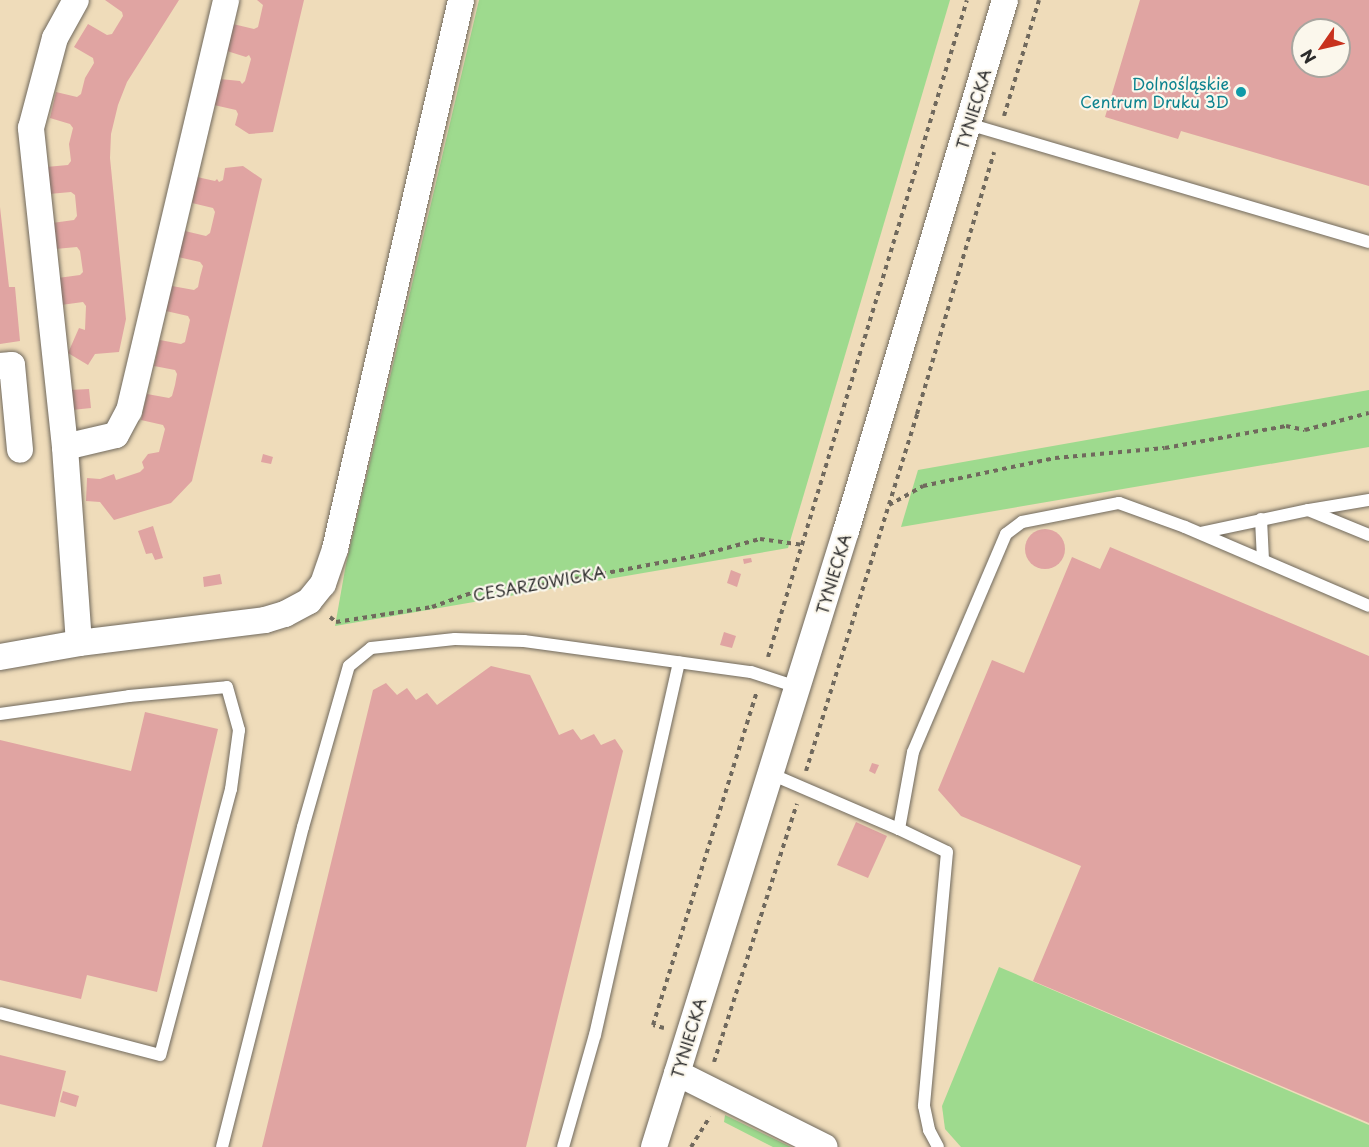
<!DOCTYPE html>
<meta charset="utf-8">
<style>
body{margin:0}
#map{position:relative;width:1369px;height:1147px;overflow:hidden;background:#efdcba;font-family:"Playpen Sans",sans-serif}
div>[style]{position:absolute}
[style*='--x']{left:calc(var(--x)*1px);top:calc(var(--y)*1px);width:calc(var(--w)*1px);rotate:calc(var(--a)*1deg)}
.green>*{inset:0;background:#9eda8e}
.building>*{inset:0;background:#e0a4a2}
.round{border-radius:50%}
.path>*{height:4px;margin-top:-2px;transform-origin:0;background:repeating-linear-gradient(90deg,#70695d 0 4.5px,transparent 0 9px)}
.roads{filter:drop-shadow(0 0 2px #70695d) drop-shadow(0 0 2px #70695d)}
.lane>*{height:12px;margin:-6px;padding:0 6px;transform-origin:6px;border-radius:6px;background:#fff}
.street>*{height:26px;margin:-13px;padding:0 13px;transform-origin:13px;border-radius:13px;background:#fff}
.dots>*{width:16px;height:16px;translate:-50% -50%;box-sizing:border-box;border:3px solid #fbf7ec;border-radius:50%}
span{translate:-50% -50%;white-space:nowrap;text-align:center;line-height:1.15;-webkit-text-stroke:4.5px #fbf7ec;paint-order:stroke}
.culture-label{font-size:16px;color:#0d838f}
.right{translate:-100% -50%;text-align:right}
.street-label{font-size:16px;color:#2b2b2b}
.north{position:absolute;left:1291px;top:18px;width:60px;height:60px;box-sizing:border-box;background:#fbf7ec;border:2px solid #a8a59f;border-radius:50%;rotate:236deg;font-size:16px;font-weight:700;line-height:24px;text-align:center;color:#2b2b2b}
.north::after{content:'';display:block;margin:auto;width:21px;height:27px;background:#c8321e;clip-path:polygon(50% 0,100% 100%,50% 72%,0 100%)}
</style>
<div id="map">
<div class="green">
<div style="clip-path:polygon(479px 0,950px 0,788px 548px,335px 626px,346px 564px)"></div>
<div style="clip-path:polygon(1369px 390px,1369px 447px,901px 527px,918px 470px)"></div>
<div style="clip-path:polygon(999px 967px,1369px 1125px,1369px 1147px,961px 1147px,945px 1129px,942px 1106px)"></div>
<div style="clip-path:polygon(725px 1115px,791px 1147px,773px 1147px,724px 1122px)"></div>
</div>
<div class="building">
<div style="clip-path:polygon(105px 0,179px 0,127px 82px,118px 105px,111px 134px,110px 158px,126px 319px,119px 352px,95px 354px,88px 365px,68px 353px,79px 328px,85px 330px,86px 306px,83px 302px,61px 305px,58px 278px,80px 275px,83px 272px,80px 251px,77px 247px,55px 249px,52px 223px,74px 220px,77px 216px,75px 195px,71px 192px,49px 194px,46px 167px,68px 165px,71px 161px,69px 144px,73px 128px,70px 124px,50px 118px,56px 92px,77px 97px,81px 94px,85px 78px,94px 63px,93px 58px,74px 47px,88px 24px,107px 35px,112px 34px,123px 16px,122px 12px)"></div>
<div style="clip-path:polygon(257px 0,304px 0,273px 132px,249px 134px,235px 125px,238px 114px,236px 110px,214px 105px,220px 79px,240px 81px,242px 84px,245px 81px,251px 59px,249px 55px,246px 57px,227px 51px,233px 24px,254px 29px,258px 27px,263px 5px)"></div>
<div style="clip-path:polygon(evenodd,1140px 0,1369px 0,1369px 186px,1181px 131px,1178px 139px,1105px 117px,1140px 0,1303px 30px,1339px 30px,1339px 66px,1303px 66px,1303px 30px)"></div>
<div style="clip-path:polygon(243px 166px,262px 179px,192px 481px,171px 503px,114px 520px,100px 502px,86px 501px,87px 478px,100px 479px,114px 474px,116px 480px,140px 472px,144px 468px,142px 462px,148px 454px,159px 452px,165px 429px,163px 425px,141px 420px,147px 394px,169px 398px,172px 396px,175px 385px,177px 374px,175px 370px,154px 366px,160px 340px,181px 344px,185px 342px,190px 320px,188px 316px,166px 311px,172px 286px,194px 290px,198px 287px,200px 277px,203px 266px,200px 262px,178px 257px,185px 231px,206px 236px,210px 233px,215px 212px,213px 208px,192px 203px,197px 177px,215px 181px,217px 179px,219px 182px,223px 180px,225px 168px)"></div>
<div style="clip-path:polygon(0 207px,9px 287px,15px 287px,20px 341px,0 344px)"></div>
<div style="clip-path:polygon(89px 389px,91px 408px,72px 410px,70px 390px)"></div>
<div style="clip-path:polygon(263px 454px,273px 457px,271px 464px,261px 462px)"></div>
<div style="clip-path:polygon(153px 526px,163px 558px,155px 560px,152px 553px,146px 554px,138px 531px)"></div>
<div class="round" style="left:1025px;top:529px;width:40px;height:40px"></div>
<div style="clip-path:polygon(1110px 547px,1369px 656px,1369px 1123px,1033px 981px,1081px 866px,961px 816px,938px 790px,992px 660px,1024px 673px,1072px 557px,1100px 569px)"></div>
<div style="clip-path:polygon(751px 558px,752px 562px,744px 564px,743px 559px)"></div>
<div style="clip-path:polygon(731px 570px,741px 574px,737px 587px,727px 583px)"></div>
<div style="clip-path:polygon(220px 574px,222px 584px,204px 587px,203px 577px)"></div>
<div style="clip-path:polygon(724px 632px,736px 636px,732px 648px,720px 645px)"></div>
<div style="clip-path:polygon(491px 666px,530px 675px,559px 735px,573px 729px,581px 740px,594px 734px,601px 745px,615px 739px,623px 751px,526px 1147px,262px 1147px,373px 690px,386px 683px,397px 695px,407px 688px,416px 700px,427px 693px,437px 705px)"></div>
<div style="clip-path:polygon(145px 712px,218px 729px,157px 992px,87px 975px,81px 999px,0 980px,0 740px,131px 771px)"></div>
<div style="clip-path:polygon(872px 763px,879px 765px,875px 774px,869px 771px)"></div>
<div style="clip-path:polygon(856px 822px,887px 836px,868px 878px,837px 865px)"></div>
<div style="clip-path:polygon(0 1055px,66px 1071px,55px 1117px,0 1104px)"></div>
<div style="clip-path:polygon(63px 1091px,79px 1096px,76px 1107px,60px 1102px)"></div>
</div>
<div class="path">
<div style="--x:1004;--y:116;--w:121;--a:-73.2"></div>
<div style="--x:889;--y:505;--w:39;--a:-29"></div>
<div style="--x:923;--y:486;--w:135;--a:-12"></div>
<div style="--x:1055;--y:458;--w:110;--a:-5.2"></div>
<div style="--x:1165;--y:448;--w:123;--a:-10.3"></div>
<div style="--x:1286;--y:426;--w:19;--a:12"></div>
<div style="--x:1305;--y:430;--w:66;--a:-14.9"></div>
<div style="--x:330;--y:617;--w:8;--a:40"></div>
<div style="--x:336;--y:622;--w:97;--a:-8.9"></div>
<div style="--x:432;--y:607;--w:51;--a:-19.5"></div>
<div style="--x:480;--y:590;--w:33;--a:0"></div>
<div style="--x:513;--y:590;--w:63;--a:-10.1"></div>
<div style="--x:575;--y:579;--w:128;--a:-10.8"></div>
<div style="--x:701;--y:555;--w:61;--a:-15.2"></div>
<div style="--x:760;--y:539;--w:44;--a:7.8"></div>
<div style="--x:768;--y:657;--w:686;--a:-73.15"></div>
<div style="--x:806;--y:771;--w:374;--a:-72.7"></div>
<div style="--x:917;--y:414;--w:273;--a:-73.6"></div>
<div style="--x:664;--y:1028;--w:11;--a:-165"></div>
<div style="--x:653;--y:1025;--w:349;--a:-72.7"></div>
<div style="--x:714;--y:1062;--w:271;--a:-72.2"></div>
<div style="--x:691;--y:1147;--w:36;--a:-58"></div>
</div>
<div class="roads">
<div class="lane">
<div style="--x:968;--y:124;--w:418;--a:16.4"></div>
<div style="--x:1309;--y:510;--w:61;--a:-9.5"></div>
<div style="--x:1261;--y:519;--w:41;--a:87.2"></div>
<div style="--x:1200;--y:533;--w:110;--a:-12"></div>
<div style="--x:1308;--y:510;--w:66;--a:22.3"></div>
<div style="--x:0;--y:714;--w:130;--a:-7.9"></div>
<div style="--x:129;--y:696;--w:98;--a:-5.2"></div>
<div style="--x:227;--y:687;--w:45;--a:74.4"></div>
<div style="--x:239;--y:730;--w:60;--a:97.7"></div>
<div style="--x:231;--y:789;--w:275;--a:104.9"></div>
<div style="--x:160;--y:1055;--w:165;--a:-165.3"></div>
<div style="--x:771;--y:774;--w:139;--a:23.3"></div>
<div style="--x:899;--y:829;--w:53;--a:25.6"></div>
<div style="--x:947;--y:852;--w:255;--a:95.2"></div>
<div style="--x:924;--y:1106;--w:25;--a:78"></div>
<div style="--x:929;--y:1130;--w:19;--a:62"></div>
<div style="--x:899;--y:829;--w:78;--a:-79.7"></div>
<div style="--x:913;--y:752;--w:237;--a:-66.9"></div>
<div style="--x:1006;--y:534;--w:20;--a:-37"></div>
<div style="--x:1022;--y:522;--w:99;--a:-11.1"></div>
<div style="--x:1119;--y:503;--w:70;--a:20"></div>
<div style="--x:1185;--y:527;--w:200;--a:23.2"></div>
<div style="--x:222;--y:1147;--w:330;--a:-75.8"></div>
<div style="--x:303;--y:827;--w:167;--a:-74.1"></div>
<div style="--x:349;--y:666;--w:28;--a:-39"></div>
<div style="--x:371;--y:648;--w:84;--a:-6.1"></div>
<div style="--x:455;--y:639;--w:69;--a:1.7"></div>
<div style="--x:524;--y:641;--w:229;--a:7.8"></div>
<div style="--x:751;--y:672;--w:48;--a:18.1"></div>
<div style="--x:563;--y:1147;--w:116;--a:-74.1"></div>
<div style="--x:595;--y:1035;--w:382;--a:-77.3"></div>
</div>
<div class="street">
<div style="--x:0;--y:366;--w:12;--a:-5"></div>
<div style="--x:12;--y:365;--w:85;--a:84.6"></div>
<div style="--x:65;--y:447;--w:321;--a:-96.1"></div>
<div style="--x:31;--y:128;--w:93;--a:-75.1"></div>
<div style="--x:55;--y:38;--w:43;--a:-61.1"></div>
<div style="--x:79;--y:643;--w:196;--a:-94.1"></div>
<div style="--x:65;--y:447;--w:52;--a:-13.2"></div>
<div style="--x:116;--y:435;--w:27;--a:-62"></div>
<div style="--x:129;--y:411;--w:422;--a:-76.7"></div>
<div style="--x:0;--y:657;--w:80;--a:-10"></div>
<div style="--x:79;--y:643;--w:187;--a:-7"></div>
<div style="--x:265;--y:620;--w:21;--a:-17"></div>
<div style="--x:285;--y:614;--w:27;--a:-28"></div>
<div style="--x:309;--y:601;--w:22;--a:-51"></div>
<div style="--x:323;--y:584;--w:37;--a:-71"></div>
<div style="--x:335;--y:549;--w:563;--a:-77.07"></div>
<div style="--x:677;--y:1073;--w:165;--a:26.6"></div>
<div style="--x:654;--y:1147;--w:645;--a:-72.69"></div>
<div style="--x:846;--y:531;--w:554;--a:-73.33"></div>
</div>
</div>
<div class="dots">
<div style="left:1241px;top:92px;background:#0f9aa8"></div>
</div>
<div class="culture-label">
<span class="right" style="left:1229px;top:92px">Dolnośląskie<br>Centrum Druku 3D</span>
</div>
<div class="street-label">
<span style="left:973px;top:109px;rotate:-73deg">TYNIECKA</span>
<span style="left:833px;top:574px;rotate:-73deg">TYNIECKA</span>
<span style="left:539px;top:583px;rotate:-10deg">CESARZOWICKA</span>
<span style="left:688px;top:1038px;rotate:-73deg">TYNIECKA</span>
</div>
<div class="north">N</div>
</div>
